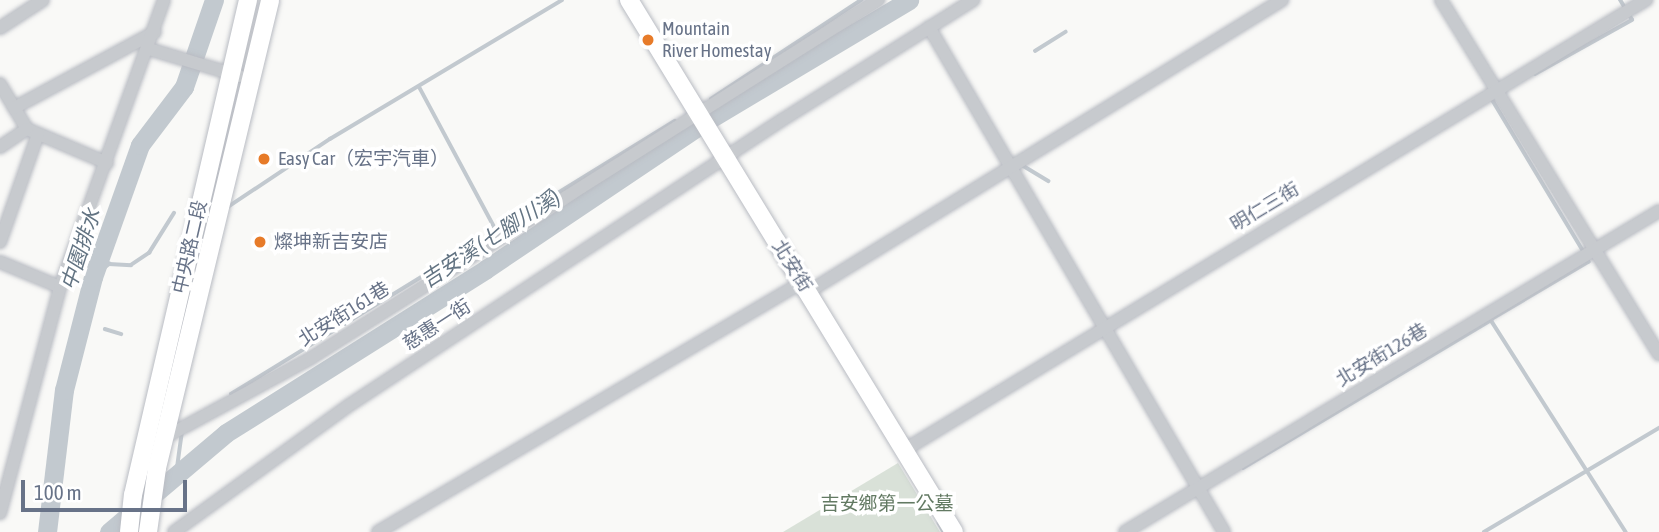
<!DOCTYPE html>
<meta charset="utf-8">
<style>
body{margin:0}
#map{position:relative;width:1659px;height:532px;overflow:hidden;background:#f9f9f7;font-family:"Asap Condensed","Noto Sans TC",sans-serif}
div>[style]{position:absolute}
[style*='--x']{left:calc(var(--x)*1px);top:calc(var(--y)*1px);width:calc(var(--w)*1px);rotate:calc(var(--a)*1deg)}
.green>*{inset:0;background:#d9e1d8}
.stream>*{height:3.5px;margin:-1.75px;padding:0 1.75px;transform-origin:1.75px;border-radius:1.75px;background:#c2c9cf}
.river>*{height:19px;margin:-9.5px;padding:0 9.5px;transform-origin:9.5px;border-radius:9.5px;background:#c2c9cf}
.roads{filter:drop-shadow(0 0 2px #b9bcc3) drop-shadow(0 0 2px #b9bcc3)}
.street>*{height:12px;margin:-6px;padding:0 6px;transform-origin:6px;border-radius:6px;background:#c7cace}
.secondary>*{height:18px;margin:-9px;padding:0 9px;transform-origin:9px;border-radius:9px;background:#fff}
.dots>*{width:19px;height:19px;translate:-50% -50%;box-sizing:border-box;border:4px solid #fff;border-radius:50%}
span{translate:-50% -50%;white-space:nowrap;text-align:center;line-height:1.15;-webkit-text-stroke:7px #fff;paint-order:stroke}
.poi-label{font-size:19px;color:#687388}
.left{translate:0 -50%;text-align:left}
.street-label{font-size:19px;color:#687388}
.park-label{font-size:19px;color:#637a63}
.water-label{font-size:21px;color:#637483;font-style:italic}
.scale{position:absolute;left:21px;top:480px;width:166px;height:32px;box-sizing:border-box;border:4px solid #687388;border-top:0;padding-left:9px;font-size:21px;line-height:24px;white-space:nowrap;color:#687388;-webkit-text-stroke:5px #fff;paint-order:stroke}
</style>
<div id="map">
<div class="green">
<div style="clip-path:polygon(898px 463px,940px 532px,783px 532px)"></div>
</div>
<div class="stream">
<div style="--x:1035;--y:51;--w:36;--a:-32"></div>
<div style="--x:1535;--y:74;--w:111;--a:-29.1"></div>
<div style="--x:1632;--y:20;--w:23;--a:-121"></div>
<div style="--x:420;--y:88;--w:161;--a:61.8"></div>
<div style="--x:711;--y:99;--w:180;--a:-33.4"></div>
<div style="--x:1492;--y:99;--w:175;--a:59"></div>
<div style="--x:1022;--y:165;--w:31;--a:31"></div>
<div style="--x:228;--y:207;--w:123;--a:-33.7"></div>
<div style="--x:330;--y:139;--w:270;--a:-30.9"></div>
<div style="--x:1587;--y:258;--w:4;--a:63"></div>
<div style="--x:1589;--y:262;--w:114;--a:149.4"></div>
<div style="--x:1491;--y:320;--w:251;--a:57.5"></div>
<div style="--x:93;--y:277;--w:21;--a:-39"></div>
<div style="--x:109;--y:264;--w:22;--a:3"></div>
<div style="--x:131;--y:265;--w:22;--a:-34"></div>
<div style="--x:149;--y:253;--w:47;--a:-58"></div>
<div style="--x:105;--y:329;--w:17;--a:17"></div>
<div style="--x:231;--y:394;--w:521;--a:-31.59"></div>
<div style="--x:1243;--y:468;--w:289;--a:-30.8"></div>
<div style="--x:176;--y:475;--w:44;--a:-82.2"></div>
<div style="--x:939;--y:523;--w:10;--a:61"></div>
<div style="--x:1484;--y:532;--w:204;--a:-30.7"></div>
</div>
<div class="river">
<div style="--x:47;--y:532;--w:143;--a:-83.2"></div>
<div style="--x:64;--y:390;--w:117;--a:-75.6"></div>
<div style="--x:93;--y:277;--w:140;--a:-70.4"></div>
<div style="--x:140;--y:145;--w:73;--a:-52.8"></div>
<div style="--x:184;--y:87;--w:92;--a:-71"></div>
<div style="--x:109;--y:532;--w:153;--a:-40.2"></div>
<div style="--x:226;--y:433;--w:307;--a:-32.2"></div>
<div style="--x:486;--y:269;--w:262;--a:-33.9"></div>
<div style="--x:703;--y:123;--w:240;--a:-30.8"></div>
</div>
<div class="roads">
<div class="street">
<div style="--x:1441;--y:0;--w:416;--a:58.4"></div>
<div style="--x:929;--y:27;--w:585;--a:59.71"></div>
<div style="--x:0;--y:28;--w:51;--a:-33.1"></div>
<div style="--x:149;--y:49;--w:94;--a:16.7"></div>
<div style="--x:0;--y:84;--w:52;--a:59"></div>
<div style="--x:27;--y:129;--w:87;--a:23"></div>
<div style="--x:14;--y:108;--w:160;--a:-28.3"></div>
<div style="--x:0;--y:147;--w:32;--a:-34"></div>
<div style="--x:0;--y:242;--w:114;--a:-70.6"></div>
<div style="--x:0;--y:262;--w:65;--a:22.6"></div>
<div style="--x:808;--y:292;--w:557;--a:-31.63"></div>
<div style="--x:160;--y:440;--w:172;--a:-28.5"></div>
<div style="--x:311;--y:358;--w:671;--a:-32.27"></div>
<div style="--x:906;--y:449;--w:866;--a:-31.25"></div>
<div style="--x:0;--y:513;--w:234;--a:-75.1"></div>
<div style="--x:60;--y:287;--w:305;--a:-70.1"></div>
<div style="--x:174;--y:532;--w:218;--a:-35.9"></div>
<div style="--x:351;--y:404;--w:516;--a:-33.38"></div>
<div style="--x:782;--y:120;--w:226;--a:-32.1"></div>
<div style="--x:378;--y:532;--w:491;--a:-30.5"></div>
<div style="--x:1125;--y:532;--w:623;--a:-31.01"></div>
</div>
<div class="secondary">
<div style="--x:629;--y:0;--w:623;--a:58.58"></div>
<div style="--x:129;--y:532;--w:37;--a:-84"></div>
<div style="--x:133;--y:495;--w:508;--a:-76.92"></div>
<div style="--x:148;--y:532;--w:65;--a:-82"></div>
<div style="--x:157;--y:468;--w:481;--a:-76.4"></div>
</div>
</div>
<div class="dots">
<div style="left:648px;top:40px;background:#e77b29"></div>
<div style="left:264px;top:159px;background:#e77b29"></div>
<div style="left:260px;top:242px;background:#e77b29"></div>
</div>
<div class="poi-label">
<span class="left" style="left:662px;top:40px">Mountain<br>River Homestay</span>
<span class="left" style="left:278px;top:159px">Easy Car（宏宇汽車）</span>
<span class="left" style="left:274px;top:242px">燦坤新吉安店</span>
</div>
<div class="street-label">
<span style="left:1265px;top:207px;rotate:-31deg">明仁三街</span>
<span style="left:190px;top:247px;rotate:-77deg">中央路二段</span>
<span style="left:792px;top:266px;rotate:58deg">北安街</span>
<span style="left:344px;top:314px;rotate:-32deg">北安街161巷</span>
<span style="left:437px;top:325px;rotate:-33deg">慈惠一街</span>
<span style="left:1382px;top:355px;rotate:-31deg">北安街126巷</span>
</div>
<div class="park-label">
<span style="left:887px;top:504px">吉安鄉第一公墓</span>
</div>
<div class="water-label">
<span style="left:490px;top:238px;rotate:-33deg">吉安溪 (七腳川溪)</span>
<span style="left:80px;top:249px;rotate:-72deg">中園排水</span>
</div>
<div class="scale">100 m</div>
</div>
